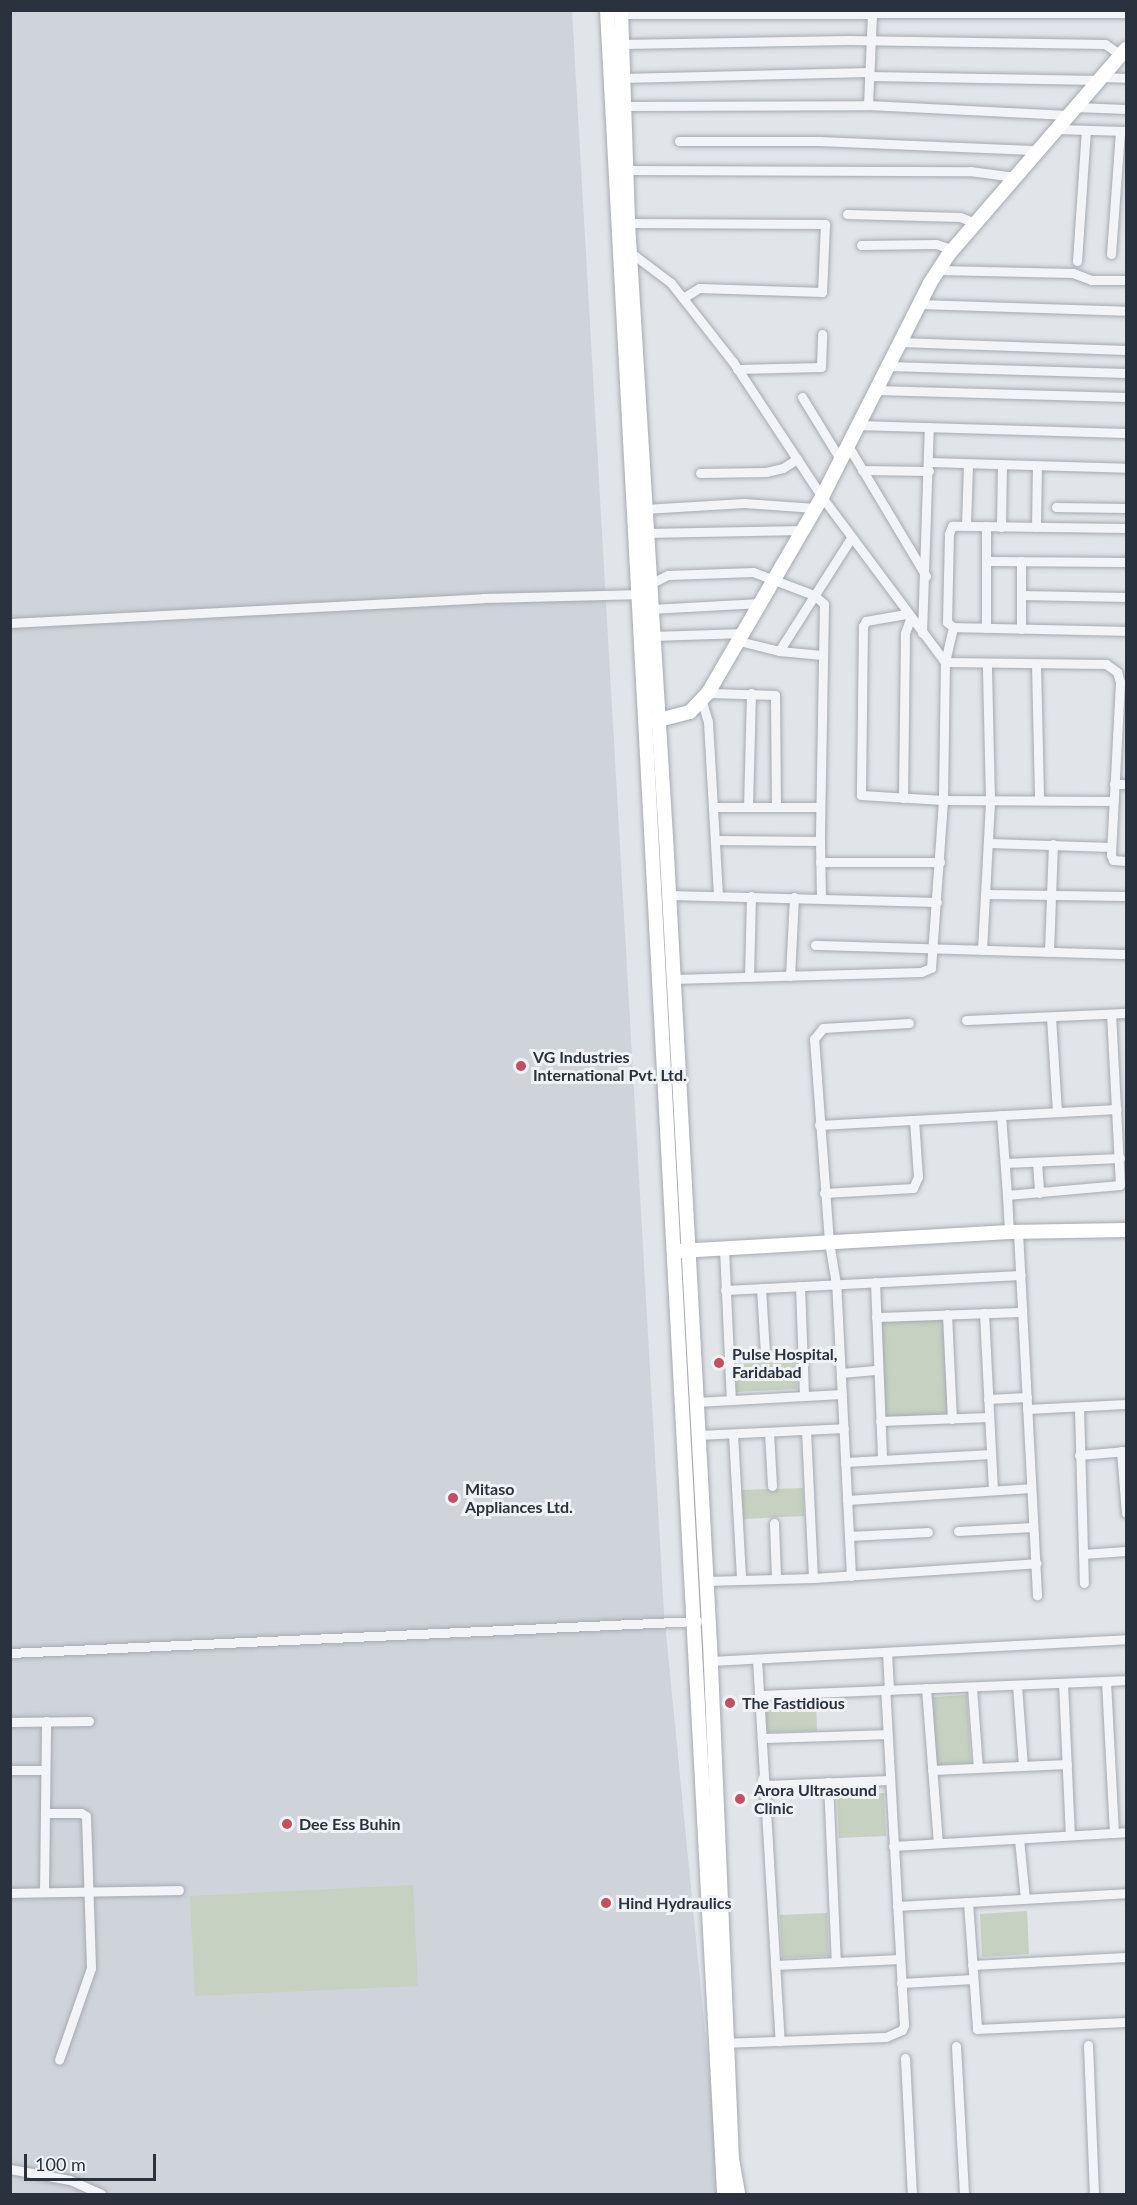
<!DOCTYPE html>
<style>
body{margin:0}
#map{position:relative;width:1137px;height:2205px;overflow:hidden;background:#e1e4e8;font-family:Lato,sans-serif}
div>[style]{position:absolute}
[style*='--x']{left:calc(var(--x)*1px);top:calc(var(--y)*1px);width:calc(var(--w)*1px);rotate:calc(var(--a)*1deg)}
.built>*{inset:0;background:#cfd3da}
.green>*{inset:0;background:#c6d1c2}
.roads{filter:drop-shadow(0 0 2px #a6abb2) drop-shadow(0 0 2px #a6abb2)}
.street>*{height:9px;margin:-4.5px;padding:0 4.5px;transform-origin:4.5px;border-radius:4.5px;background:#f3f4f7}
.secondary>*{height:14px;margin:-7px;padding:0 7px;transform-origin:7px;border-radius:7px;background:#fff}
.dots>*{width:16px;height:16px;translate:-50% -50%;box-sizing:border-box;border:3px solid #f0f2f6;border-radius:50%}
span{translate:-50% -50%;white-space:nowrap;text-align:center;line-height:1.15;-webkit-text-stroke:6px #f0f2f6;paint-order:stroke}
.poi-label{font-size:16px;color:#2a323e;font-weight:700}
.left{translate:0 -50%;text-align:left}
.frame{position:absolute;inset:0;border:12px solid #2a323e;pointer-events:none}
.scale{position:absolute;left:24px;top:2154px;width:132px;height:27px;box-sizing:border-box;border:3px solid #2a323e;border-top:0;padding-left:8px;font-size:18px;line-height:21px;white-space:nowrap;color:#2a323e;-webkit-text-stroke:4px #f0f2f6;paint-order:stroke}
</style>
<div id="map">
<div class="built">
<div style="clip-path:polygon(11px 11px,572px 11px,664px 1613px,721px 2194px,11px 2194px)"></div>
</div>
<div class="green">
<div style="clip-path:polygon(944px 1320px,948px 1415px,884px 1417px,880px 1322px)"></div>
<div style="clip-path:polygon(796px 1361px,797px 1389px,735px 1392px,734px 1364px)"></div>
<div style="clip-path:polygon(803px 1488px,804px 1516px,743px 1519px,741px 1490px)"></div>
<div style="clip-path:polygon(967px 1695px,971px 1763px,936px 1765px,933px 1697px)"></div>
<div style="clip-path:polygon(816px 1701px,817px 1731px,766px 1732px,765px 1702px)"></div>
<div style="clip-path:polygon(884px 1793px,886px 1836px,839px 1838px,837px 1796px)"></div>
<div style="clip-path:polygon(413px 1885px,418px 1986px,195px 1996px,190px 1896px)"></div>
<div style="clip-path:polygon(1027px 1911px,1029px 1954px,982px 1957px,980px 1914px)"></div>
<div style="clip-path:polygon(827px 1913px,829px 1956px,782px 1958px,780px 1915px)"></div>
</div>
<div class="roads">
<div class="street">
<div style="--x:621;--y:14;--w:505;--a:-0.11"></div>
<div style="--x:621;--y:44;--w:227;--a:-1"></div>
<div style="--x:848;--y:40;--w:257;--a:0.9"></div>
<div style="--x:1105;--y:44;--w:19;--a:35"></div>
<div style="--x:869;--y:76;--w:230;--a:1"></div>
<div style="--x:1101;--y:77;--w:25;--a:2"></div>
<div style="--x:621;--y:78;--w:248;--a:-1.4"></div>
<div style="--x:868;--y:105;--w:92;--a:-87.5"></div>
<div style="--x:622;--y:106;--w:246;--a:-0.2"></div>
<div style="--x:868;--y:105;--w:200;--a:2.9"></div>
<div style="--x:1075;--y:107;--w:51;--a:2.2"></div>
<div style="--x:1056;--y:129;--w:70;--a:1.6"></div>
<div style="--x:679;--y:141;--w:140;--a:0"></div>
<div style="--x:819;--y:141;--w:219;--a:2.4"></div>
<div style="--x:625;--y:170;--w:345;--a:0.2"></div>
<div style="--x:970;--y:171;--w:45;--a:7.6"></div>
<div style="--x:847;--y:214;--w:113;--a:1.5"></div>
<div style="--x:960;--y:217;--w:17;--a:21"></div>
<div style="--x:628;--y:223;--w:197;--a:0.3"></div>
<div style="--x:825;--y:224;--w:68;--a:92.5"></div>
<div style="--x:822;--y:292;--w:123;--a:-178.1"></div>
<div style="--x:699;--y:288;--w:19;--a:148"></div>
<div style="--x:861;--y:245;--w:75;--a:-0.8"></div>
<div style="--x:936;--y:244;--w:18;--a:19"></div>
<div style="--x:630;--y:252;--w:51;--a:37.1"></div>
<div style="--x:671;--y:283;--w:100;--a:51.9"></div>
<div style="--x:733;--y:362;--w:162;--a:56.6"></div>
<div style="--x:822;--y:497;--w:206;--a:53.3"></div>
<div style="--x:945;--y:662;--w:161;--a:0.7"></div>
<div style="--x:1106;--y:664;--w:14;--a:36"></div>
<div style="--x:1117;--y:672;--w:10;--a:73"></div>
<div style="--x:1120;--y:682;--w:173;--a:93"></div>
<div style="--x:1111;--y:855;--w:5;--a:68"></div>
<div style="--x:1113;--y:860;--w:13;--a:4"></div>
<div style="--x:1111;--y:254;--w:123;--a:-85.8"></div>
<div style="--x:1077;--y:261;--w:131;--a:-86.1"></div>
<div style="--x:938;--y:270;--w:135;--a:1.3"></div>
<div style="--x:1073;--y:273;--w:19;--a:21"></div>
<div style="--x:1091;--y:280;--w:35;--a:0"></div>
<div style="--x:919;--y:304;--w:207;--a:1.9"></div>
<div style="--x:899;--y:342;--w:227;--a:2"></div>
<div style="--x:887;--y:366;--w:239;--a:1.7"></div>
<div style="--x:737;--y:369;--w:84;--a:-1.4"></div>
<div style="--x:821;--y:367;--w:33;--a:-88"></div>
<div style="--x:875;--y:390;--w:251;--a:1.6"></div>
<div style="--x:802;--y:397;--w:73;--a:58.5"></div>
<div style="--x:857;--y:425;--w:269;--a:1.7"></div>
<div style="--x:847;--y:444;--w:154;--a:59.1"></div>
<div style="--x:929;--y:462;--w:197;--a:1.7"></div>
<div style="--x:862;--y:470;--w:67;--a:0.9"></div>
<div style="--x:700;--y:473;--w:66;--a:-0.9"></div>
<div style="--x:766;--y:472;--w:17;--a:-13"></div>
<div style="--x:783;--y:468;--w:17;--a:-33"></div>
<div style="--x:1056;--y:507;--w:70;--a:0.8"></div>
<div style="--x:644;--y:509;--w:100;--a:-3.4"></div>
<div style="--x:744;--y:503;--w:71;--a:4"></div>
<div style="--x:966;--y:525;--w:61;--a:-88.1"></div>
<div style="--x:986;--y:526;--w:102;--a:90"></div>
<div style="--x:1001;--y:527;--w:62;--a:-89.1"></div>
<div style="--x:1036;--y:527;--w:61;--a:-89.1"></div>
<div style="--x:1126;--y:528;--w:174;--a:-179.3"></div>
<div style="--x:952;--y:526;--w:9;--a:111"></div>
<div style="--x:949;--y:534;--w:88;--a:91.3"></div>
<div style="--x:947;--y:622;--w:8;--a:40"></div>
<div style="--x:953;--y:627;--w:173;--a:1.3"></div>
<div style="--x:645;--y:533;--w:158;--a:-1.1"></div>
<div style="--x:987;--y:561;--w:139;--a:0.4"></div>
<div style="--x:648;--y:585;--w:22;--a:-27"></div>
<div style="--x:668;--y:575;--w:85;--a:-2"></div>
<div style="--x:753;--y:572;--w:65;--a:20.7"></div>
<div style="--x:814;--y:595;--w:13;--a:42"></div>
<div style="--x:824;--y:604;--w:237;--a:91"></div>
<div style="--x:1021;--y:595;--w:105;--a:1.1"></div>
<div style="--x:650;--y:609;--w:111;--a:-3.1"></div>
<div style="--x:906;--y:614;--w:41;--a:170.1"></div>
<div style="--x:866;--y:621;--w:6;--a:121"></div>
<div style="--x:863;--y:626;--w:169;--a:90.7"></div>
<div style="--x:861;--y:795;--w:82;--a:3.5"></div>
<div style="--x:943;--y:800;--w:170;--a:0.3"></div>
<div style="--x:10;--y:623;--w:474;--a:-3"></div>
<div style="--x:483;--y:598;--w:161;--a:-1.4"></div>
<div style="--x:1021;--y:629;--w:68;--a:-90"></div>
<div style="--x:922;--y:633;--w:206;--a:-88.1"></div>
<div style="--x:652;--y:636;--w:92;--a:-1.9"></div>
<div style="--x:739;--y:641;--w:41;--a:14"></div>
<div style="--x:779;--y:651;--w:43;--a:5.3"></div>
<div style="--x:779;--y:651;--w:134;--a:-57.5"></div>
<div style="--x:1036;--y:664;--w:135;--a:88.7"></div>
<div style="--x:708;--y:693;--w:67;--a:1.7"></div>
<div style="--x:775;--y:695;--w:112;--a:89.5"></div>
<div style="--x:702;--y:702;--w:21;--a:73"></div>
<div style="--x:708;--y:722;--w:174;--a:86.7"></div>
<div style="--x:1114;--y:784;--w:12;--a:0"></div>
<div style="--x:903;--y:798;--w:165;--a:-89.3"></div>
<div style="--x:905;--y:633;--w:15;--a:-70"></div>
<div style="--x:713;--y:807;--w:106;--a:0"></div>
<div style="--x:748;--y:807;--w:114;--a:-88.5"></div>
<div style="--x:715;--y:840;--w:105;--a:0.5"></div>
<div style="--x:820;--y:841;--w:56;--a:89"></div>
<div style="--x:989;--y:843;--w:122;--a:1.9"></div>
<div style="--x:820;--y:862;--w:120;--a:0"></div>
<div style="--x:986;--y:894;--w:140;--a:0.8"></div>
<div style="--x:669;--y:895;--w:268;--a:1.5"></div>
<div style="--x:815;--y:945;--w:311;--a:1.7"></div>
<div style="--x:982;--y:950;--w:149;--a:-86.9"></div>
<div style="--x:990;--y:801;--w:137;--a:-91.3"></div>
<div style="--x:1049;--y:952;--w:108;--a:-87.9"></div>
<div style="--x:790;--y:976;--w:79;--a:-87.1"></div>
<div style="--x:749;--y:977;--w:81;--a:-88.6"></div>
<div style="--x:673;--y:979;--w:248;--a:-1.6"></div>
<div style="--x:921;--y:972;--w:11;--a:-22"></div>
<div style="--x:931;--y:968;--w:168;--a:-85.9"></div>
<div style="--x:943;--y:800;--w:138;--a:-89.2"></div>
<div style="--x:945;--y:662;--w:36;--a:-77"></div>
<div style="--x:1051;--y:1017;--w:95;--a:86.4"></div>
<div style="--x:966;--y:1020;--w:160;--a:-2.5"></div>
<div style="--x:1001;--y:1115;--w:80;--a:85.7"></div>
<div style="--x:1007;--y:1195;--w:113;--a:-5.1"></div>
<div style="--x:1120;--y:1185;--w:171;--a:-93"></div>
<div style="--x:819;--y:1125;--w:298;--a:-3.1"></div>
<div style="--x:1037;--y:1162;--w:31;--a:86"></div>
<div style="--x:1005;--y:1163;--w:115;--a:-2.5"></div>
<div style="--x:824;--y:1193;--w:89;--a:-3.2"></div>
<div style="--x:913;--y:1188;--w:12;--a:-66"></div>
<div style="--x:918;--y:1177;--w:57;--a:-94"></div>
<div style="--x:1007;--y:1195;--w:37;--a:87"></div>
<div style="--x:1018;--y:1232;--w:364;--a:87"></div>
<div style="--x:724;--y:1248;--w:152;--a:87.4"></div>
<div style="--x:875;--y:1282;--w:178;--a:87.7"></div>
<div style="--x:800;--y:1286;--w:110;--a:87.9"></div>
<div style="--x:761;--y:1288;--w:65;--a:86.5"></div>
<div style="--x:725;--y:1290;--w:296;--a:-2.9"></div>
<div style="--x:984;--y:1313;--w:177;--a:87.1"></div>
<div style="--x:947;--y:1314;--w:105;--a:87.3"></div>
<div style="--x:876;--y:1317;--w:146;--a:-2"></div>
<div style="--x:841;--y:1373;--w:37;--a:-5"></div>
<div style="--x:988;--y:1399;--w:39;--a:-3"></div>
<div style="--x:696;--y:1402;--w:146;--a:-3.1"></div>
<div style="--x:1079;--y:1408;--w:175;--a:88.4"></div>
<div style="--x:1027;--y:1409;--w:99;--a:-2.9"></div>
<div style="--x:880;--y:1421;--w:109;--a:-2.1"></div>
<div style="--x:806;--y:1430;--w:148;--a:87.3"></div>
<div style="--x:769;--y:1432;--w:54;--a:86.8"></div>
<div style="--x:733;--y:1434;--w:145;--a:86.8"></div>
<div style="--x:698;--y:1435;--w:146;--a:-2.7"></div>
<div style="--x:1121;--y:1451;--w:62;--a:85.4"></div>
<div style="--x:1079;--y:1455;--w:47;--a:-4.9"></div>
<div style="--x:845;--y:1462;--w:146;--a:-3.1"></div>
<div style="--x:847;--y:1500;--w:184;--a:-3.7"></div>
<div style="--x:774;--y:1523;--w:54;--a:87.9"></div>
<div style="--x:958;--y:1531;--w:75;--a:-3.1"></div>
<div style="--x:849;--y:1536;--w:79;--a:-2.9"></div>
<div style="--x:1083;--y:1554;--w:43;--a:-4"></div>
<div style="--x:851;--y:1576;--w:292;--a:-92.9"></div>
<div style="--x:836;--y:1284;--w:43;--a:-99.5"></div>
<div style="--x:829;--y:1242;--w:204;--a:-94.2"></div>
<div style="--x:814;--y:1039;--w:14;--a:-51"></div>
<div style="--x:823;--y:1028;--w:86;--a:-3.3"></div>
<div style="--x:705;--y:1581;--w:108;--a:-1.6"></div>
<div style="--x:813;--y:1578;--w:224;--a:-3.8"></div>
<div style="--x:887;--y:1652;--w:38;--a:87"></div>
<div style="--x:10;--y:1653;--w:688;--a:-2.67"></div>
<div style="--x:757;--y:1659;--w:383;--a:86.6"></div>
<div style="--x:710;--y:1661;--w:417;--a:-3"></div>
<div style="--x:1106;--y:1681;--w:152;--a:87"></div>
<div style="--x:1063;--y:1683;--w:152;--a:87.4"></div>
<div style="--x:1017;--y:1685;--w:81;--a:85.8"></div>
<div style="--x:972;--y:1687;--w:81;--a:85.8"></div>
<div style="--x:926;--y:1688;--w:155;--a:85.6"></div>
<div style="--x:759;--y:1695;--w:367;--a:-2.3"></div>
<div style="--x:10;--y:1722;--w:79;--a:-0.7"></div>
<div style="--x:762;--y:1738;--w:125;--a:-1.8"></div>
<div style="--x:10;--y:1770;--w:35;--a:0"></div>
<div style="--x:932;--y:1770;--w:135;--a:-2.5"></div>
<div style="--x:828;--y:1782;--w:180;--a:87.5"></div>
<div style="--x:764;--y:1785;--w:126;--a:-2.3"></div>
<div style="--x:45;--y:1813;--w:36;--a:0"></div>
<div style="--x:81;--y:1813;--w:6;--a:31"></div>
<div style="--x:86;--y:1816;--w:152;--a:88.1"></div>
<div style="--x:91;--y:1968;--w:97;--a:109.2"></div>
<div style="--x:1019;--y:1839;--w:60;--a:84.3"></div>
<div style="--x:893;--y:1846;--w:233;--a:-3.4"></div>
<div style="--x:44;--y:1891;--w:170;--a:-89.3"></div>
<div style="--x:10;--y:1893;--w:169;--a:-1"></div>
<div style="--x:968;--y:1902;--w:127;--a:85.9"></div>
<div style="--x:977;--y:2029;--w:149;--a:-2.7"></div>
<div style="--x:897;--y:1906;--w:229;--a:-3.2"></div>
<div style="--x:775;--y:1965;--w:125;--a:-2.7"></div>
<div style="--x:972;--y:1965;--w:154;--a:-3"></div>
<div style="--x:901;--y:1983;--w:72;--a:-3.2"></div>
<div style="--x:722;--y:2043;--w:164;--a:-2.1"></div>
<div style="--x:886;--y:2037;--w:17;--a:-24"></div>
<div style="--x:902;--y:2030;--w:5;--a:-68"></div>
<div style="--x:904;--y:2025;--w:336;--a:-93.2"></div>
<div style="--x:1088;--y:2045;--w:149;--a:87.7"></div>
<div style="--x:956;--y:2046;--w:148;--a:86.9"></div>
<div style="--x:905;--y:2058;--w:136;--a:87.1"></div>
<div style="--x:10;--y:2169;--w:61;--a:10.4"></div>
<div style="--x:70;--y:2180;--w:34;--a:24"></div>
</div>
<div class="secondary">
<div style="--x:607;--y:10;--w:2187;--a:86.93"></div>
<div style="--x:621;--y:10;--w:213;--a:88.1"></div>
<div style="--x:628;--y:223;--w:615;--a:86.46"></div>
<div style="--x:666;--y:837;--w:807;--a:86.88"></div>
<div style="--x:710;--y:1643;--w:516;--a:87.56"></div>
<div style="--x:732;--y:2159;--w:36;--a:80"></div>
<div style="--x:651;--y:722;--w:40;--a:-14.4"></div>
<div style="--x:690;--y:712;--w:26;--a:-47"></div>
<div style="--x:708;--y:693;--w:227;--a:-59.8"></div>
<div style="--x:822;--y:497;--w:240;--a:-63.2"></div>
<div style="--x:930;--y:283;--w:35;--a:-57"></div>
<div style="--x:949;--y:254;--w:271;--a:-49.2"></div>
<div style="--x:679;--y:1251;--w:331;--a:-3.3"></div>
<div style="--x:1009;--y:1232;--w:117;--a:-1"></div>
</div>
</div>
<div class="dots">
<div style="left:521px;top:1066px;background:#c25061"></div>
<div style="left:719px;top:1363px;background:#c25061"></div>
<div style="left:453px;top:1498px;background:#c25061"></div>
<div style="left:730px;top:1703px;background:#c25061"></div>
<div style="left:740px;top:1799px;background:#c25061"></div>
<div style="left:287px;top:1824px;background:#c25061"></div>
<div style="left:606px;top:1903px;background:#c25061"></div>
</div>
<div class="poi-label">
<span class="left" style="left:533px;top:1066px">VG Industries<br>International Pvt. Ltd.</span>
<span class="left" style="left:732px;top:1363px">Pulse Hospital,<br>Faridabad</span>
<span class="left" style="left:465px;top:1498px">Mitaso<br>Appliances Ltd.</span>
<span class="left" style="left:742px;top:1703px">The Fastidious</span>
<span class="left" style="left:754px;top:1799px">Arora Ultrasound<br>Clinic</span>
<span class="left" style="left:299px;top:1824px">Dee Ess Buhin</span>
<span class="left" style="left:618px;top:1903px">Hind Hydraulics</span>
</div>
<div class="frame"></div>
<div class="scale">100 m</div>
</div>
